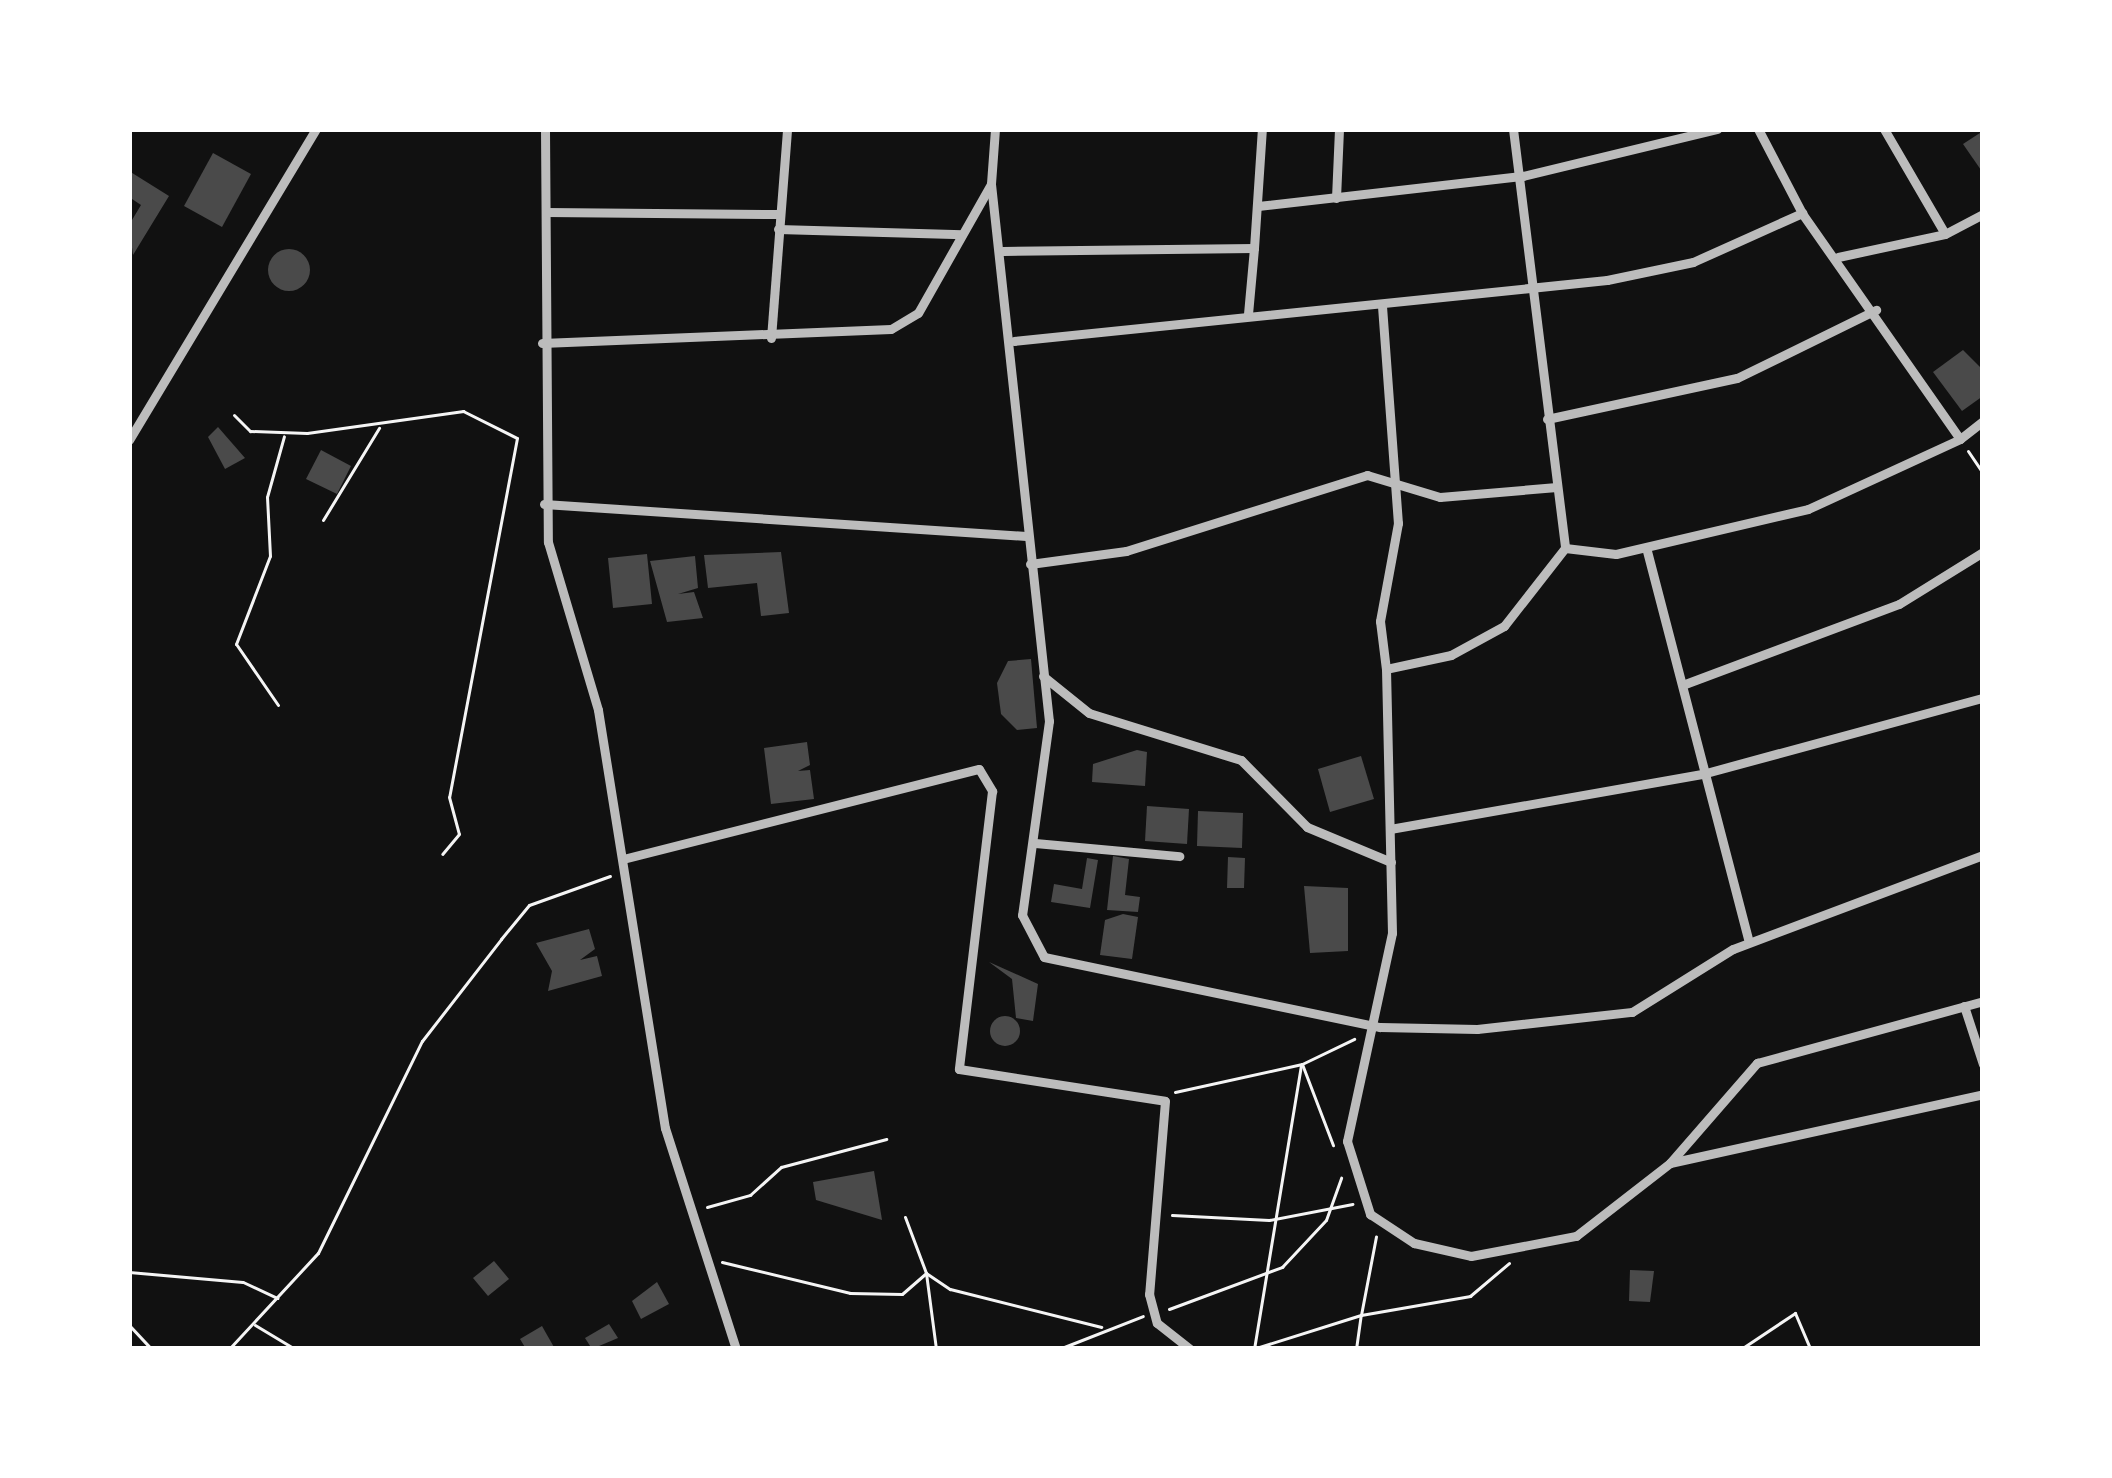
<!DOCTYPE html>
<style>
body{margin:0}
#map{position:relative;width:2112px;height:1478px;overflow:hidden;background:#111;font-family:Cabin,sans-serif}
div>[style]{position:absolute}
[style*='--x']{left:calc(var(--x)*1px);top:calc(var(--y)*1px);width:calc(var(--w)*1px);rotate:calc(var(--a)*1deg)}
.building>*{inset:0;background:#4a4a4a}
.round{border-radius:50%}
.path>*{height:3px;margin:-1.5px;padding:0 1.5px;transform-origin:1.5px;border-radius:1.5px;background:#f5f5f5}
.minor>*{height:9px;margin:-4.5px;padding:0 4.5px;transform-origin:4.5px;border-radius:4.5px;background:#bcbcbc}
span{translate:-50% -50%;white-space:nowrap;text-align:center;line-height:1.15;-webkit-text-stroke:10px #fff;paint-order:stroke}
.frame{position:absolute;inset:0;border:132px solid #fff;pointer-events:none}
</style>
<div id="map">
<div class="building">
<div style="clip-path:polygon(1983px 131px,1983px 173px,1963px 144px)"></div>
<div style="clip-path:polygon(213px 153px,251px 174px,222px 227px,184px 206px)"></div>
<div style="clip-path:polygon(129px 171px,169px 196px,133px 255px,129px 225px,141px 205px,129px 197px)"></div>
<div class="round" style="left:268px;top:249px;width:42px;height:42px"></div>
<div style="clip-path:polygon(1963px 350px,1983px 370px,1983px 396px,1962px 411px,1933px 372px)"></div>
<div style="clip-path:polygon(218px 427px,245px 458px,225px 469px,208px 437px)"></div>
<div style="clip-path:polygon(321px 450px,351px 466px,337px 494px,306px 479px)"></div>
<div style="clip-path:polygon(781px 552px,789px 613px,761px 616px,757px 583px,708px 588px,704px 555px)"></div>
<div style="clip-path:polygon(647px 554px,652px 604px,613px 608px,608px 558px)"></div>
<div style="clip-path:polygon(695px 556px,698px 588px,678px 594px,694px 592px,703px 618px,667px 622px,650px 561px)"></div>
<div style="clip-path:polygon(1031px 659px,1037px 728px,1017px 730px,1001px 714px,997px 683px,1008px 661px)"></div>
<div style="clip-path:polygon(807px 742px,810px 765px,798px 771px,810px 770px,814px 799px,771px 804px,764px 748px)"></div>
<div style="clip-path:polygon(1137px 750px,1147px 752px,1145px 786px,1092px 782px,1093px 764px)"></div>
<div style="clip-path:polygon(1361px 756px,1374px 799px,1330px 812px,1318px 769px)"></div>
<div style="clip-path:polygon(1147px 806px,1189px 809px,1187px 844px,1145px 841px)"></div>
<div style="clip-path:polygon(1198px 811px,1243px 813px,1242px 848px,1197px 846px)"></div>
<div style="clip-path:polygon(1113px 856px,1129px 859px,1125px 895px,1140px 897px,1138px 912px,1107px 910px)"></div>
<div style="clip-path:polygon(1228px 857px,1245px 858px,1244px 888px,1227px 888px)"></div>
<div style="clip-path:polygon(1087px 858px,1098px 860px,1090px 908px,1051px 902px,1054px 884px,1082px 889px)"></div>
<div style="clip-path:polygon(1304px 886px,1348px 888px,1348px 951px,1310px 953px)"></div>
<div style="clip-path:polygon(1123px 914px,1138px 917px,1132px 959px,1100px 955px,1105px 920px)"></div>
<div style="clip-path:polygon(589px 929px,595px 949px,580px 960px,597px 956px,602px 976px,548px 991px,552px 971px,536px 943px)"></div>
<div style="clip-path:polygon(989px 962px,1038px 984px,1033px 1021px,1016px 1018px,1012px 979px)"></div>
<div class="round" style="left:990px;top:1016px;width:30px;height:30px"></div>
<div style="clip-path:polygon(874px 1171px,882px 1220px,816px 1200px,813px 1182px)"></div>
<div style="clip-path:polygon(494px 1261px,509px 1279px,488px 1296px,473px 1278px)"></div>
<div style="clip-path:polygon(1630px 1270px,1654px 1271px,1650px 1302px,1629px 1301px)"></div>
<div style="clip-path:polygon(657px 1282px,669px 1304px,641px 1319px,632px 1301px)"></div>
<div style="clip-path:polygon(609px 1324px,618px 1338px,592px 1349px,585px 1338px)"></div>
<div style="clip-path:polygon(542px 1326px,555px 1349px,526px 1349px,520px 1339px)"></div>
</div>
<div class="path">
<div style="--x:234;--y:415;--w:23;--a:45"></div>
<div style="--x:250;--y:431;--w:57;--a:2"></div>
<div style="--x:307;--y:433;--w:158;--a:-8"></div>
<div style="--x:463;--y:411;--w:60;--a:26.6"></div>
<div style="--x:517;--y:438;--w:365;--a:100.7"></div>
<div style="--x:449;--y:797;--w:38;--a:75"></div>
<div style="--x:459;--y:834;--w:26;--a:130"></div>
<div style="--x:1968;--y:451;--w:27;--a:56"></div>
<div style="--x:323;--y:520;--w:108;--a:-58.7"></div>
<div style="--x:278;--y:705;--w:74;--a:-124.5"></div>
<div style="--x:236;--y:644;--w:94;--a:-68.9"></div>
<div style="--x:270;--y:556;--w:59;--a:-92.9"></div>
<div style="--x:267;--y:497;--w:63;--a:-74.4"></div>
<div style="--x:1302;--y:1064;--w:87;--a:69.1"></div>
<div style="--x:1175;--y:1092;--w:130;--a:-12.4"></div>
<div style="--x:1302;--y:1064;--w:58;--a:-25.7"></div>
<div style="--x:707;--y:1207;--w:45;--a:-15.6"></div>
<div style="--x:750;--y:1195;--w:42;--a:-42.1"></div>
<div style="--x:781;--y:1167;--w:109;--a:-14.9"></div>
<div style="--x:1172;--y:1215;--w:97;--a:3"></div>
<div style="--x:1269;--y:1220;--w:85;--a:-10.9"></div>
<div style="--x:905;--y:1217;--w:60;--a:69.4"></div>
<div style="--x:926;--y:1273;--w:29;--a:34"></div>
<div style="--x:950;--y:1289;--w:156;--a:14.1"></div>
<div style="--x:722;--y:1262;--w:132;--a:13.6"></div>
<div style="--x:850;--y:1293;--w:52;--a:1.1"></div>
<div style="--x:902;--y:1294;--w:32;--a:-41"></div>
<div style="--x:926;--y:1273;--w:77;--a:82.5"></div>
<div style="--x:129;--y:1272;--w:114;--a:5"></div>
<div style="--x:243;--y:1282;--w:38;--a:25"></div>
<div style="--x:1169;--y:1309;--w:121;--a:-20.4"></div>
<div style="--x:1282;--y:1267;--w:64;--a:-46.9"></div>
<div style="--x:1326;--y:1220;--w:45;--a:-70.3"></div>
<div style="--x:129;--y:1325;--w:33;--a:47"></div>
<div style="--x:255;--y:1325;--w:47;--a:31"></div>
<div style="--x:229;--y:1349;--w:131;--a:-47.2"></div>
<div style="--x:318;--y:1253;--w:236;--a:-63.9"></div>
<div style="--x:422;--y:1041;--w:129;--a:-52.2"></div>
<div style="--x:501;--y:939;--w:44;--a:-50.5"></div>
<div style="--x:529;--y:905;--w:86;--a:-19.7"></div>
<div style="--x:1059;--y:1349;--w:90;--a:-21.4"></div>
<div style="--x:1253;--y:1349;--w:113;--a:-17.5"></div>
<div style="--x:1361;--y:1315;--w:80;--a:-79.2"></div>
<div style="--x:1254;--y:1349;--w:287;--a:-80.6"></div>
<div style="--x:1356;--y:1349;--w:34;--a:-82"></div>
<div style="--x:1361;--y:1315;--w:111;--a:-9.9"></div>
<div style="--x:1470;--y:1296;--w:51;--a:-40.2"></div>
<div style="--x:1741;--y:1349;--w:65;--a:-33.7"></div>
<div style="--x:1795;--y:1313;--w:39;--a:67"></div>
</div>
<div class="minor">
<div style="--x:545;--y:129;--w:413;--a:89.6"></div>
<div style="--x:548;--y:542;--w:175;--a:73.4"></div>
<div style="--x:598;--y:710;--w:423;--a:80.9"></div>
<div style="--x:665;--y:1128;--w:232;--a:72.2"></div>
<div style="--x:995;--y:129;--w:55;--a:94.2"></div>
<div style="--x:991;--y:184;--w:540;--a:83.84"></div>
<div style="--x:1049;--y:721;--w:196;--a:97.9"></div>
<div style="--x:1022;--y:915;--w:47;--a:62.4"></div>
<div style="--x:1044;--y:957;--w:343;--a:11.8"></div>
<div style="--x:1380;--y:1027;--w:97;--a:1.2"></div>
<div style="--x:1477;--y:1029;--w:156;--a:-6.3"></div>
<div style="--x:1632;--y:1012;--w:119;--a:-32"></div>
<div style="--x:1733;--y:949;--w:267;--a:-20.6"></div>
<div style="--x:1513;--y:129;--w:422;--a:82.9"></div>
<div style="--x:1565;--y:548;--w:51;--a:6.7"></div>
<div style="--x:1616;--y:554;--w:197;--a:-13.2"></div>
<div style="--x:1808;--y:509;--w:167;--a:-24.7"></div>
<div style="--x:1960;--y:439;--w:276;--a:-125"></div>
<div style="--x:1802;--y:213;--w:95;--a:-117.6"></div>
<div style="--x:1884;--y:129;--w:121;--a:59.8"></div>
<div style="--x:1336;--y:198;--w:69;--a:-87.5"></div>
<div style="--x:1258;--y:206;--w:267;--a:-6.5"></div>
<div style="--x:1523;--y:176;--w:200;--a:-13.6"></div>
<div style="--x:546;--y:212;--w:233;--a:0.5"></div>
<div style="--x:778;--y:229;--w:184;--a:1.6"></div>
<div style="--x:1003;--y:251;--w:251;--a:-0.7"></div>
<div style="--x:1254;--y:248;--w:119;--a:-86.2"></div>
<div style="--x:1838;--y:257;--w:109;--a:-12.1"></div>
<div style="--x:1945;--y:234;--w:43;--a:-27.8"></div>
<div style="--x:1382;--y:306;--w:218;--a:85.8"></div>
<div style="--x:1398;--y:523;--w:100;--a:100.4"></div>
<div style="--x:1380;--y:621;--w:48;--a:82.9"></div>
<div style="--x:1248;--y:314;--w:66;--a:-84.8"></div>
<div style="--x:771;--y:338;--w:210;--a:-85.6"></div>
<div style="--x:1014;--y:341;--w:596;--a:-5.87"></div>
<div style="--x:1607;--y:280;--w:88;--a:-11.8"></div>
<div style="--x:1693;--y:262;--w:120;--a:-24.2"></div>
<div style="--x:542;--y:343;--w:349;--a:-2.3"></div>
<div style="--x:891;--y:329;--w:31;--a:-31"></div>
<div style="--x:918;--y:313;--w:148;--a:-60.5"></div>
<div style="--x:1547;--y:419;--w:194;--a:-12.2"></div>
<div style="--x:1737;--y:378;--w:155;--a:-26.1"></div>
<div style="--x:1960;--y:439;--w:29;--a:-38"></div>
<div style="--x:129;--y:440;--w:363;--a:-59"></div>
<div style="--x:544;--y:504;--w:483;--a:3.8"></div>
<div style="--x:1565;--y:548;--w:99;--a:128"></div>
<div style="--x:1504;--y:626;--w:60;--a:151.3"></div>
<div style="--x:1451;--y:655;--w:66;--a:167.8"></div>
<div style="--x:1386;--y:669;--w:264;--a:88.7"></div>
<div style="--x:1392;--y:933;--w:213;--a:102.2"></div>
<div style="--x:1347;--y:1141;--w:77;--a:72.5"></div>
<div style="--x:1370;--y:1214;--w:53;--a:33.4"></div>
<div style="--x:1414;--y:1243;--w:58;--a:12.8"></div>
<div style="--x:1471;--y:1256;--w:107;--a:-10.8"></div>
<div style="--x:1576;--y:1236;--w:119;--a:-37.8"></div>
<div style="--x:1670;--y:1163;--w:133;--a:-49"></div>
<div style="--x:1757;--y:1063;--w:234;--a:-15.3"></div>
<div style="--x:1647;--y:551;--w:404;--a:75.4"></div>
<div style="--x:1030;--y:564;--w:97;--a:-7.7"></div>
<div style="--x:1126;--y:551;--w:253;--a:-17.5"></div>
<div style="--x:1367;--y:475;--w:76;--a:16.8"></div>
<div style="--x:1440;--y:497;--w:117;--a:-4.9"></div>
<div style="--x:1043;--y:676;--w:59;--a:38.8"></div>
<div style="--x:1089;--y:713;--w:159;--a:17.2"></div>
<div style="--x:1241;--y:760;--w:94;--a:45.4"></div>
<div style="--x:1307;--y:827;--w:91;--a:22.6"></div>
<div style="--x:1685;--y:684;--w:228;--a:-20.5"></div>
<div style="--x:1899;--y:604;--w:99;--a:-31.8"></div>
<div style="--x:1390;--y:829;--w:321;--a:-10"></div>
<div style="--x:1706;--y:773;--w:287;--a:-15.2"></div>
<div style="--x:1035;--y:843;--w:145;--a:5.2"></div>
<div style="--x:623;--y:859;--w:367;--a:-14.2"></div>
<div style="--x:979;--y:769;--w:26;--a:59"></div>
<div style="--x:992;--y:791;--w:280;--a:96.8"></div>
<div style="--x:959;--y:1069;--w:208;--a:8.8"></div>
<div style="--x:1165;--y:1101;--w:194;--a:94.7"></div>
<div style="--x:1149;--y:1294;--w:30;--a:75"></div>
<div style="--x:1157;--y:1323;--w:42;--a:38.2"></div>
<div style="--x:1964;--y:1006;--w:61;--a:71.9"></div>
<div style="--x:1670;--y:1163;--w:321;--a:-12.4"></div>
</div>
<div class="frame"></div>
</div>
